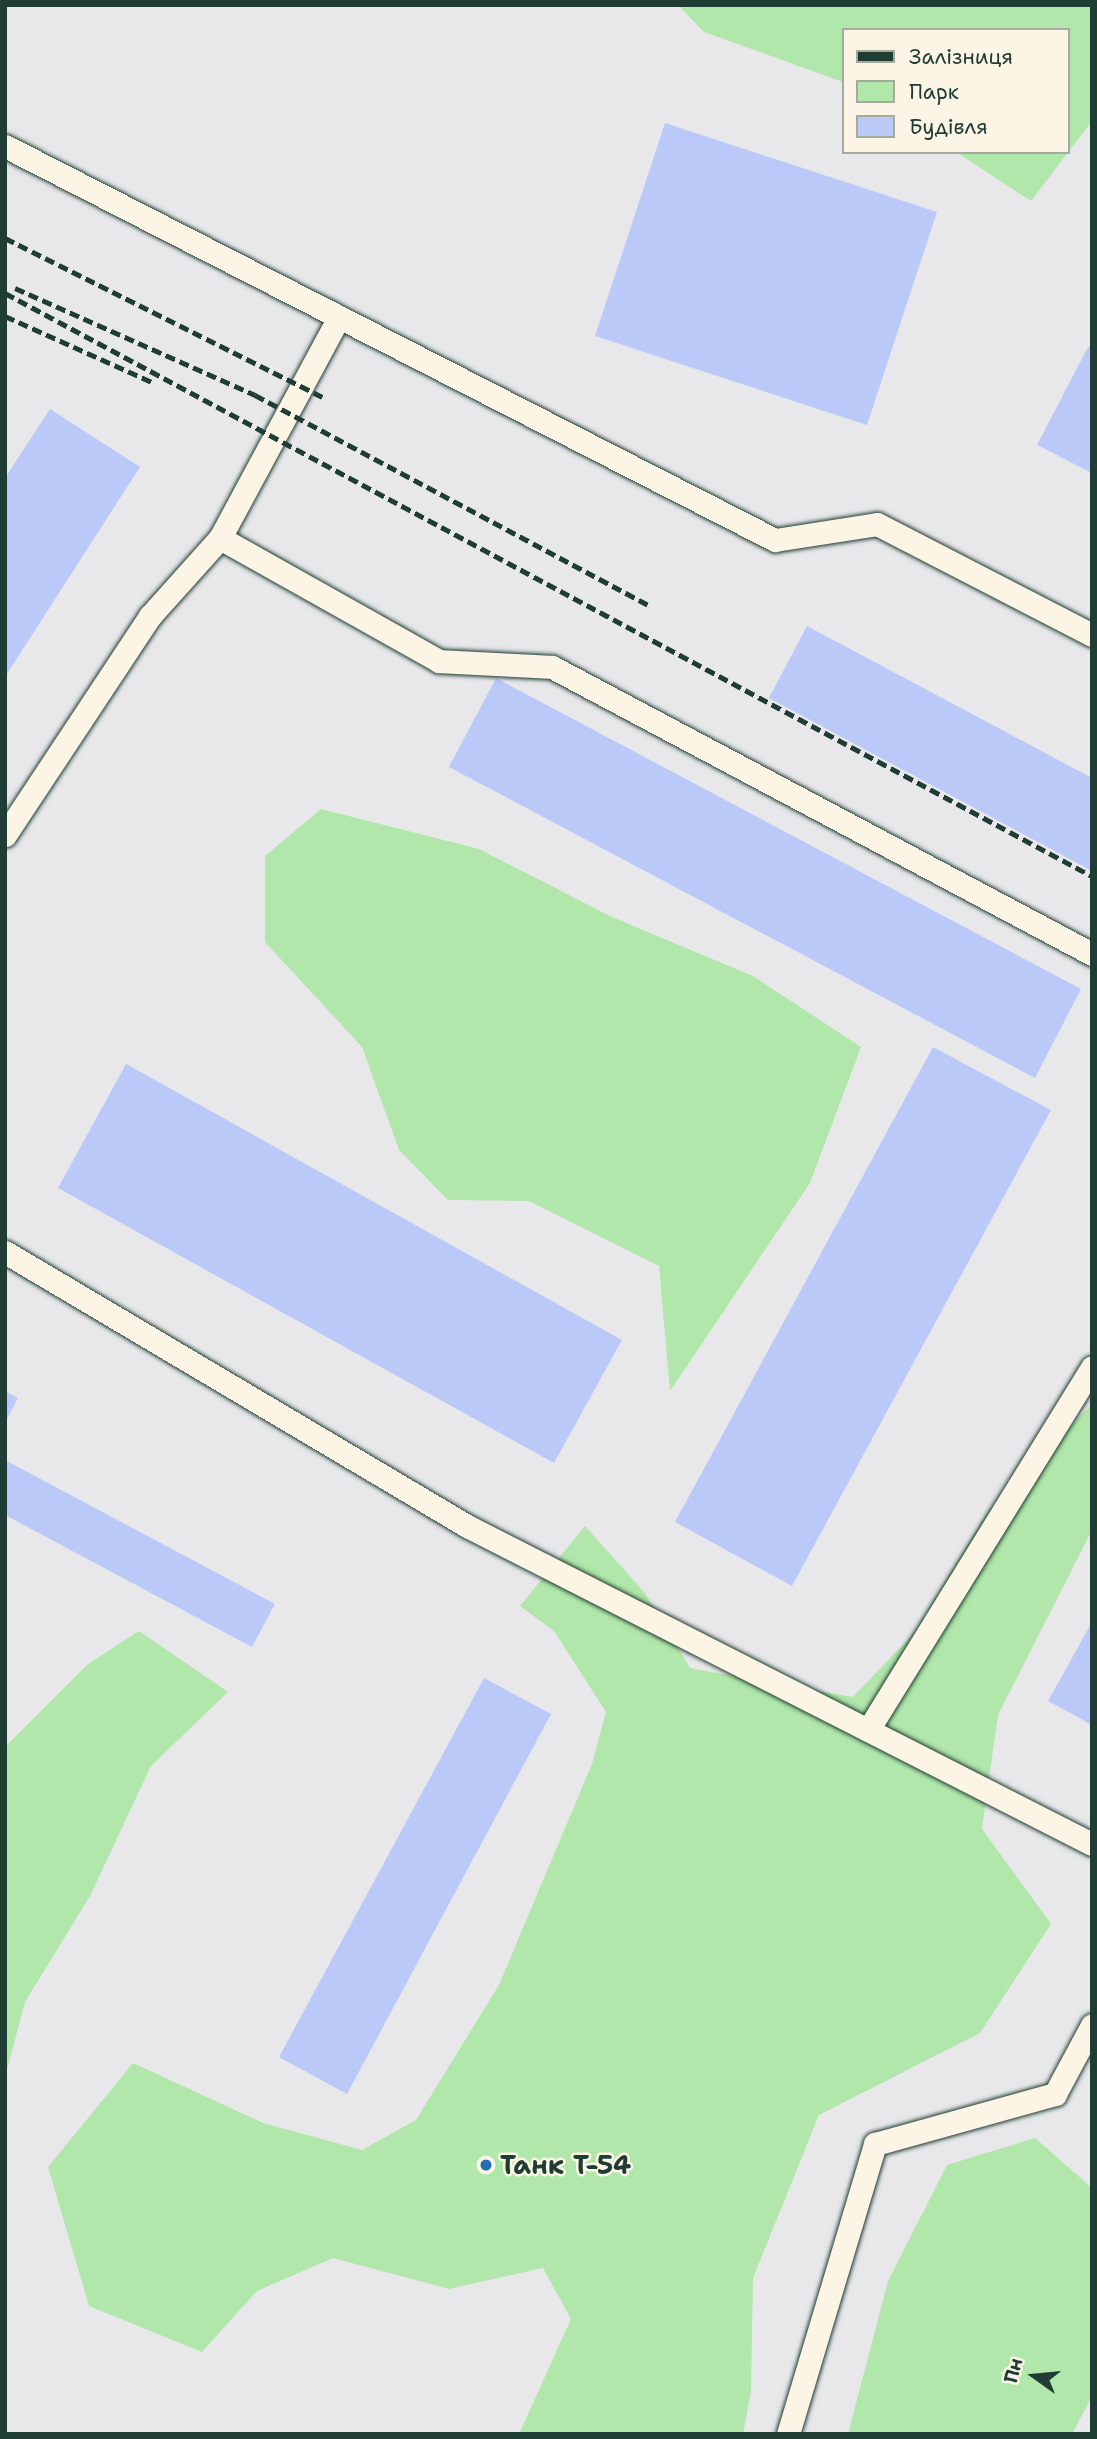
<!DOCTYPE html>
<meta charset="utf-8">
<style>
body{margin:0}
#map{position:relative;width:1097px;height:2439px;overflow:hidden;background:#e8e8eb;font-family:"Shantell Sans",sans-serif}
div>[style]{position:absolute}
[style*='--x']{left:calc(var(--x)*1px);top:calc(var(--y)*1px);width:calc(var(--w)*1px);rotate:calc(var(--a)*1deg)}
.green>*{inset:0;background:#b1e7aa}
.building>*{inset:0;background:#bbc9f9}
.roads{filter:drop-shadow(0 0 2px #1f3d34) drop-shadow(0 0 2px #1f3d34)}
.service>*{height:23px;margin:-11.5px;padding:0 11.5px;transform-origin:11.5px;border-radius:11.5px;background:#fcf5e5}
.rail>*{height:5px;margin-top:-2.5px;transform-origin:0;background:repeating-linear-gradient(90deg,#1f3d34 0 10px,transparent 0 15px)}
.dots>*{width:19px;height:19px;translate:-50% -50%;box-sizing:border-box;border:4px solid #fcf5e5;border-radius:50%}
span{translate:-50% -50%;white-space:nowrap;text-align:center;line-height:1.15;-webkit-text-stroke:5px #fcf5e5;paint-order:stroke}
.poi-label{font-size:26px;color:#1f3d34;font-weight:700}
.left{translate:0 -50%;text-align:left}
.frame{position:absolute;inset:0;border:7px solid #1f3d34;pointer-events:none}
.legend{position:absolute;left:842px;top:28px;width:228px;height:126px;box-sizing:border-box;background:#fcf5e5;border:2px solid #a4ab9e;margin:0;padding:9px 12px;list-style:none;font-size:21px;color:#1f3d34}
.legend li{display:flex;align-items:center;gap:14px;height:35px}
.legend b{width:35px;border:2px solid #a4ab9e}
.north{position:absolute;left:999px;top:2341px;width:70px;height:70px;-webkit-text-stroke:5px #fcf5e5;paint-order:stroke;rotate:285deg;font-size:19px;font-weight:700;line-height:28px;text-align:center;color:#1f3d34}
.north::after{content:'';display:block;margin:auto;width:24px;height:32px;background:#1f3d34;clip-path:polygon(50% 0,100% 100%,50% 72%,0 100%)}
</style>
<div id="map">
<div class="green">
<div style="clip-path:polygon(678px 5px,1092px 5px,1092px 121px,1031px 201px,956px 152px,1067px 152px,1067px 30px,843px 30px,843px 82px,704px 32px)"></div>
<div style="clip-path:polygon(321px 809px,479px 849px,612px 917px,753px 976px,861px 1047px,810px 1183px,670px 1391px,659px 1266px,529px 1201px,448px 1200px,399px 1150px,362px 1047px,265px 942px,265px 856px)"></div>
<div style="clip-path:polygon(1092px 1404px,1092px 1530px,998px 1715px,982px 1829px,1051px 1924px,980px 2033px,819px 2115px,753px 2278px,751px 2391px,743px 2434px,519px 2434px,571px 2319px,543px 2268px,449px 2289px,333px 2258px,257px 2291px,202px 2352px,89px 2306px,48px 2167px,133px 2063px,263px 2123px,362px 2150px,416px 2120px,499px 1985px,592px 1764px,606px 1712px,554px 1631px,520px 1606px,585px 1526px,645px 1593px,690px 1668px,853px 1697px,914px 1633px,988px 1511px)"></div>
<div style="clip-path:polygon(139px 1631px,228px 1692px,151px 1766px,90px 1896px,25px 2002px,5px 2077px,5px 1747px,88px 1664px)"></div>
<div style="clip-path:polygon(1035px 2138px,1092px 2188px,1092px 2396px,1072px 2434px,848px 2434px,888px 2281px,947px 2165px)"></div>
</div>
<div class="building">
<div style="clip-path:polygon(665px 123px,937px 212px,867px 425px,595px 336px)"></div>
<div style="clip-path:polygon(1088px 347px,1092px 348px,1092px 473px,1037px 445px)"></div>
<div style="clip-path:polygon(50px 409px,140px 467px,5px 677px,5px 478px)"></div>
<div style="clip-path:polygon(807px 626px,1092px 778px,1092px 871px,769px 698px)"></div>
<div style="clip-path:polygon(496px 678px,1081px 989px,1035px 1078px,449px 767px)"></div>
<div style="clip-path:polygon(933px 1047px,1051px 1110px,792px 1586px,675px 1522px)"></div>
<div style="clip-path:polygon(126px 1064px,622px 1340px,554px 1463px,58px 1188px)"></div>
<div style="clip-path:polygon(5px 1391px,18px 1398px,5px 1423px)"></div>
<div style="clip-path:polygon(5px 1460px,275px 1604px,252px 1647px,5px 1515px)"></div>
<div style="clip-path:polygon(1092px 1622px,1092px 1725px,1048px 1701px)"></div>
<div style="clip-path:polygon(484px 1678px,551px 1714px,347px 2094px,279px 2057px)"></div>
</div>
<div class="roads">
<div class="service">
<div style="--x:5;--y:146;--w:865;--a:27.1"></div>
<div style="--x:775;--y:540;--w:103;--a:-8.9"></div>
<div style="--x:877;--y:524;--w:242;--a:27.3"></div>
<div style="--x:220;--y:538;--w:251;--a:29.3"></div>
<div style="--x:439;--y:661;--w:113;--a:3"></div>
<div style="--x:552;--y:667;--w:612;--a:27.99"></div>
<div style="--x:5;--y:835;--w:263;--a:-56.5"></div>
<div style="--x:150;--y:616;--w:105;--a:-48.1"></div>
<div style="--x:220;--y:538;--w:251;--a:-61.7"></div>
<div style="--x:5;--y:1252;--w:537;--a:30.67"></div>
<div style="--x:467;--y:1526;--w:701;--a:26.97"></div>
<div style="--x:868;--y:1730;--w:426;--a:-58.3"></div>
<div style="--x:788;--y:2434;--w:303;--a:-73.3"></div>
<div style="--x:875;--y:2144;--w:187;--a:-15.5"></div>
<div style="--x:1055;--y:2094;--w:78;--a:-61.8"></div>
</div>
</div>
<div class="rail">
<div style="--x:5;--y:238;--w:359;--a:26.6"></div>
<div style="--x:15;--y:288;--w:263;--a:24"></div>
<div style="--x:255;--y:395;--w:448;--a:28.1"></div>
<div style="--x:5;--y:293;--w:1233;--a:28.21"></div>
<div style="--x:5;--y:316;--w:161;--a:24.2"></div>
</div>
<div class="dots">
<div style="left:486px;top:2165px;background:#1f6fb2"></div>
</div>
<div class="poi-label">
<span class="left" style="left:500px;top:2165px">Танк Т-54</span>
</div>
<div class="frame"></div>
<ul class="legend">
<li><b style="height:9px;background:#1f3d34"></b>Залізниця</li>
<li><b style="height:19px;background:#b1e7aa"></b>Парк</li>
<li><b style="height:19px;background:#bbc9f9"></b>Будівля</li>
</ul>
<div class="north">Пн</div>
</div>
